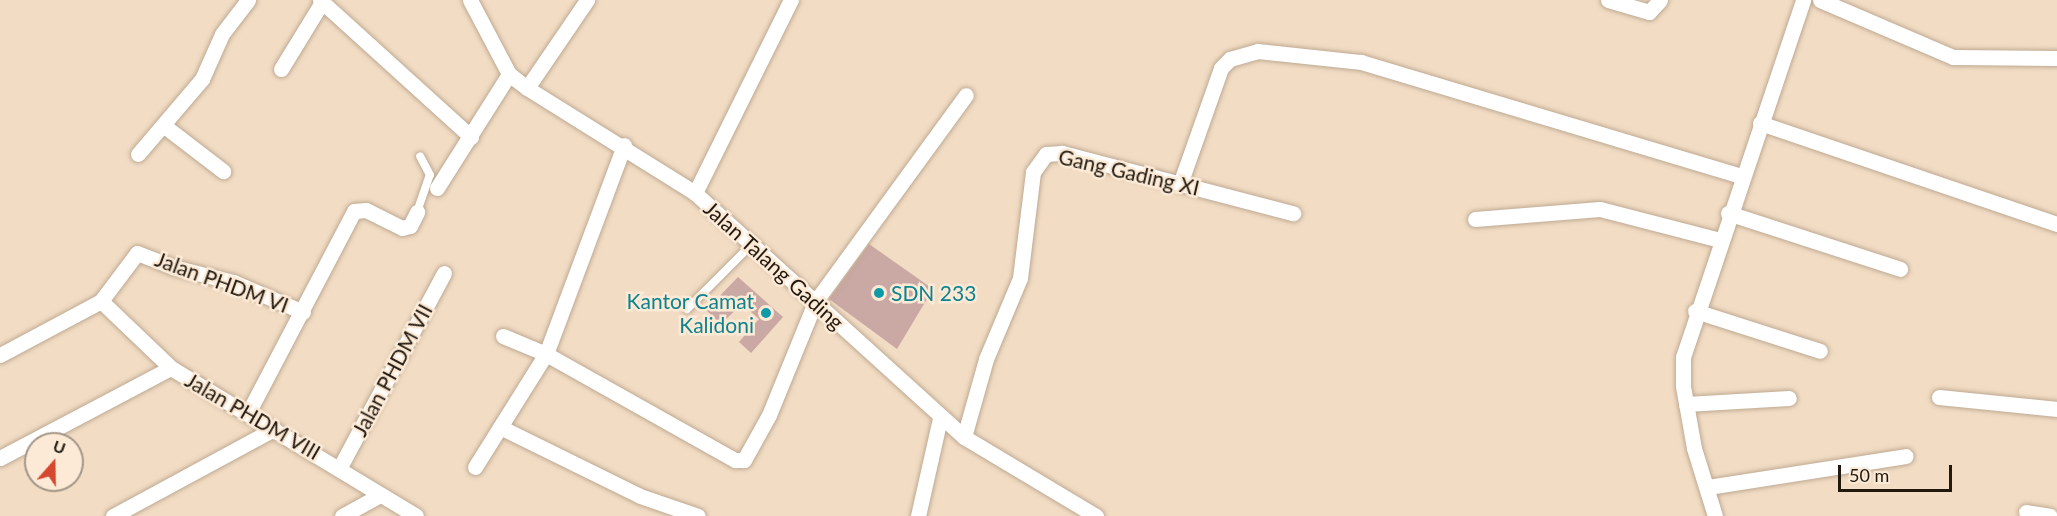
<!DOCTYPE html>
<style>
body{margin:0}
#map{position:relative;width:2057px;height:516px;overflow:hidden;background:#f2dcc4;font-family:Lato,sans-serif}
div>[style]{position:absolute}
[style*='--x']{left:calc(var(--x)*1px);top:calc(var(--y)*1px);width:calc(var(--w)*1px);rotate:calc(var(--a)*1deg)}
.building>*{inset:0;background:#caa8a3}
.roads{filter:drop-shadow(0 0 2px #bea992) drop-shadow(0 0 2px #bea992)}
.lane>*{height:8px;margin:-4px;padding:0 4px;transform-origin:4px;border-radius:4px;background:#fff}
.street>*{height:15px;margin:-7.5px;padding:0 7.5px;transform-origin:7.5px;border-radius:7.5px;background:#fff}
.dots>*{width:16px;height:16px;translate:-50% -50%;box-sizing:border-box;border:3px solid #fcead6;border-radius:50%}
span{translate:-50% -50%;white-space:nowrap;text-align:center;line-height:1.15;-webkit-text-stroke:5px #fcead6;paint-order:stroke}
.street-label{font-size:21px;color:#211910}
.culture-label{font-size:21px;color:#0d838f}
.left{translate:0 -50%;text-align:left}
.right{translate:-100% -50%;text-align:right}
.north{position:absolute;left:24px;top:432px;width:60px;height:60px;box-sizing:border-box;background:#fcead6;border:2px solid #a49687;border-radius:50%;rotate:20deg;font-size:16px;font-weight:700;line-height:24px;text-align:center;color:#211910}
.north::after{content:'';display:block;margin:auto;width:21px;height:27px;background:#d44830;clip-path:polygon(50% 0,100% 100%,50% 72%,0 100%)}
.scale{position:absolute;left:1838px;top:465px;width:114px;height:27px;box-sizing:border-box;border:3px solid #211910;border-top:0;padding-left:8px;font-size:18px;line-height:21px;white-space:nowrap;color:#211910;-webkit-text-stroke:4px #fcead6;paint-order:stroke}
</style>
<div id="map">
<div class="building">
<div style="clip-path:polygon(869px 244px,933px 289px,897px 349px,829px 299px)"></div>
<div style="clip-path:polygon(738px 277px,783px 317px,751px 353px,739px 342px,759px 319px,742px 304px,721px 324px,706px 310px)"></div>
</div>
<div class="roads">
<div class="lane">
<div style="--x:417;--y:212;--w:39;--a:-71"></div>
<div style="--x:430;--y:175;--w:21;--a:-118"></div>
<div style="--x:687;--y:309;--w:89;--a:-45"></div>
</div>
<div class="street">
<div style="--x:320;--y:0;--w:204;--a:42.2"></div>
<div style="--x:470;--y:0;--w:84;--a:62.2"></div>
<div style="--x:509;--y:74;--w:23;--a:38"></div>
<div style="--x:527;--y:88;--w:198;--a:32"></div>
<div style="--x:695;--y:193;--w:363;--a:42.2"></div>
<div style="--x:964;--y:437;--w:154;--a:30.9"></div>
<div style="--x:1608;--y:0;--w:43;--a:16.3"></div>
<div style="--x:1649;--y:12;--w:16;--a:-47"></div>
<div style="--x:1820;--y:0;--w:145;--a:23.2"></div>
<div style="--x:1953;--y:57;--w:104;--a:0.6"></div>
<div style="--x:281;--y:69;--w:79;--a:-58.5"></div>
<div style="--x:527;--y:88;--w:107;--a:-55.7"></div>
<div style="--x:1760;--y:123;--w:314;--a:18.8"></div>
<div style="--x:163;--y:125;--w:76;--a:37.5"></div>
<div style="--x:138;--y:154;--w:99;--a:-49.5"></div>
<div style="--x:202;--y:79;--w:49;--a:-66"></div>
<div style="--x:222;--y:34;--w:43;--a:-52.6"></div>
<div style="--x:1180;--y:184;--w:123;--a:-70.5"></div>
<div style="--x:1221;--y:68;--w:13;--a:-45"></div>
<div style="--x:1230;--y:59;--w:29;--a:-16"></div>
<div style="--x:1258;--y:51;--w:104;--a:6.1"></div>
<div style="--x:1361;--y:62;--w:398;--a:16.7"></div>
<div style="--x:437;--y:188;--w:135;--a:-57.7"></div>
<div style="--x:695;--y:193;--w:216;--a:-63.6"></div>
<div style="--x:1728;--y:213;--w:181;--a:18"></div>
<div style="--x:1475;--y:219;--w:125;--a:-4.6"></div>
<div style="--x:1600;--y:209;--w:124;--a:14.5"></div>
<div style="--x:101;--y:301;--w:97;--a:43.7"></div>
<div style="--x:171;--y:368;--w:286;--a:31.1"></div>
<div style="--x:1695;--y:311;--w:131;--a:17.7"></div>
<div style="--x:503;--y:336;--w:47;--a:22.7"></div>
<div style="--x:546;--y:354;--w:217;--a:29.3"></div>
<div style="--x:735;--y:460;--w:9;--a:0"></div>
<div style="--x:744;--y:460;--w:51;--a:-60.9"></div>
<div style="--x:769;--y:415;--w:122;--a:-67.8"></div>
<div style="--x:815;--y:302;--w:256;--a:-53.9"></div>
<div style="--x:0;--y:355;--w:115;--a:-28.1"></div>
<div style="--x:101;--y:301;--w:60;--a:-53.1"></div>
<div style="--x:137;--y:253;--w:39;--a:21"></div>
<div style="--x:173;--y:267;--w:62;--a:14"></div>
<div style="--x:233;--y:282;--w:76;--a:23.2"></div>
<div style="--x:1939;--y:397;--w:119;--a:5.8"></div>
<div style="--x:1686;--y:404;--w:103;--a:-3.3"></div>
<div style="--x:248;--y:413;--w:228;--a:-62.3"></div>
<div style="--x:354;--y:211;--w:12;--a:-5"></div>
<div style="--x:366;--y:210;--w:40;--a:26.6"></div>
<div style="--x:402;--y:228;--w:8;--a:-14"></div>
<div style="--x:410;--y:226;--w:16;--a:-63"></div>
<div style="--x:500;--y:427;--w:156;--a:26.2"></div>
<div style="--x:640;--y:496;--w:61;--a:19"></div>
<div style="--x:964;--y:437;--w:81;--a:-74.2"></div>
<div style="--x:986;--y:359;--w:88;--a:-67.2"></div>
<div style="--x:1020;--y:278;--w:107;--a:-83"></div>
<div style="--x:1033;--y:172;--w:22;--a:-54"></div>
<div style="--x:1046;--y:154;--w:16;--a:-4"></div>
<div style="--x:1062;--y:153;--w:239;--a:14.6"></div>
<div style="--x:0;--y:458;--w:193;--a:-27.8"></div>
<div style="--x:340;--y:467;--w:220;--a:-61.8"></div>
<div style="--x:475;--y:467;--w:133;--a:-57.9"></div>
<div style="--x:546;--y:354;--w:223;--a:-69.5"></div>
<div style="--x:1708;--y:487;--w:200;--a:-8.9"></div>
<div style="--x:2026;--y:512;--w:24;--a:9"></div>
<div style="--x:113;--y:516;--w:183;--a:-28.4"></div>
<div style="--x:342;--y:516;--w:43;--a:-28.9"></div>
<div style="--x:918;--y:516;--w:100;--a:-77.3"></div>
<div style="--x:1715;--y:516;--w:71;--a:-107.2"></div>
<div style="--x:1694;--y:448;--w:63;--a:-100.1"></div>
<div style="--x:1683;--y:386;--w:29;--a:-90"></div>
<div style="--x:1683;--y:357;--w:377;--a:-71.4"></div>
</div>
</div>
<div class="dots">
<div style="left:879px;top:293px;background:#0f9aa8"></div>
<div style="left:766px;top:313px;background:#0f9aa8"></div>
</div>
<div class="street-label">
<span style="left:1129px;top:172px;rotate:13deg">Gang Gading XI</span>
<span style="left:774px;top:265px;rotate:42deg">Jalan Talang Gading</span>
<span style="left:222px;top:282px;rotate:20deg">Jalan PHDM VI</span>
<span style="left:392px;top:370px;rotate:-62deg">Jalan PHDM VII</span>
<span style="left:253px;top:416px;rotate:30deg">Jalan PHDM VIII</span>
</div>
<div class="culture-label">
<span class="left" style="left:891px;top:293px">SDN 233</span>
<span class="right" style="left:754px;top:313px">Kantor Camat<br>Kalidoni</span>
</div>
<div class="north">U</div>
<div class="scale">50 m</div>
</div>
